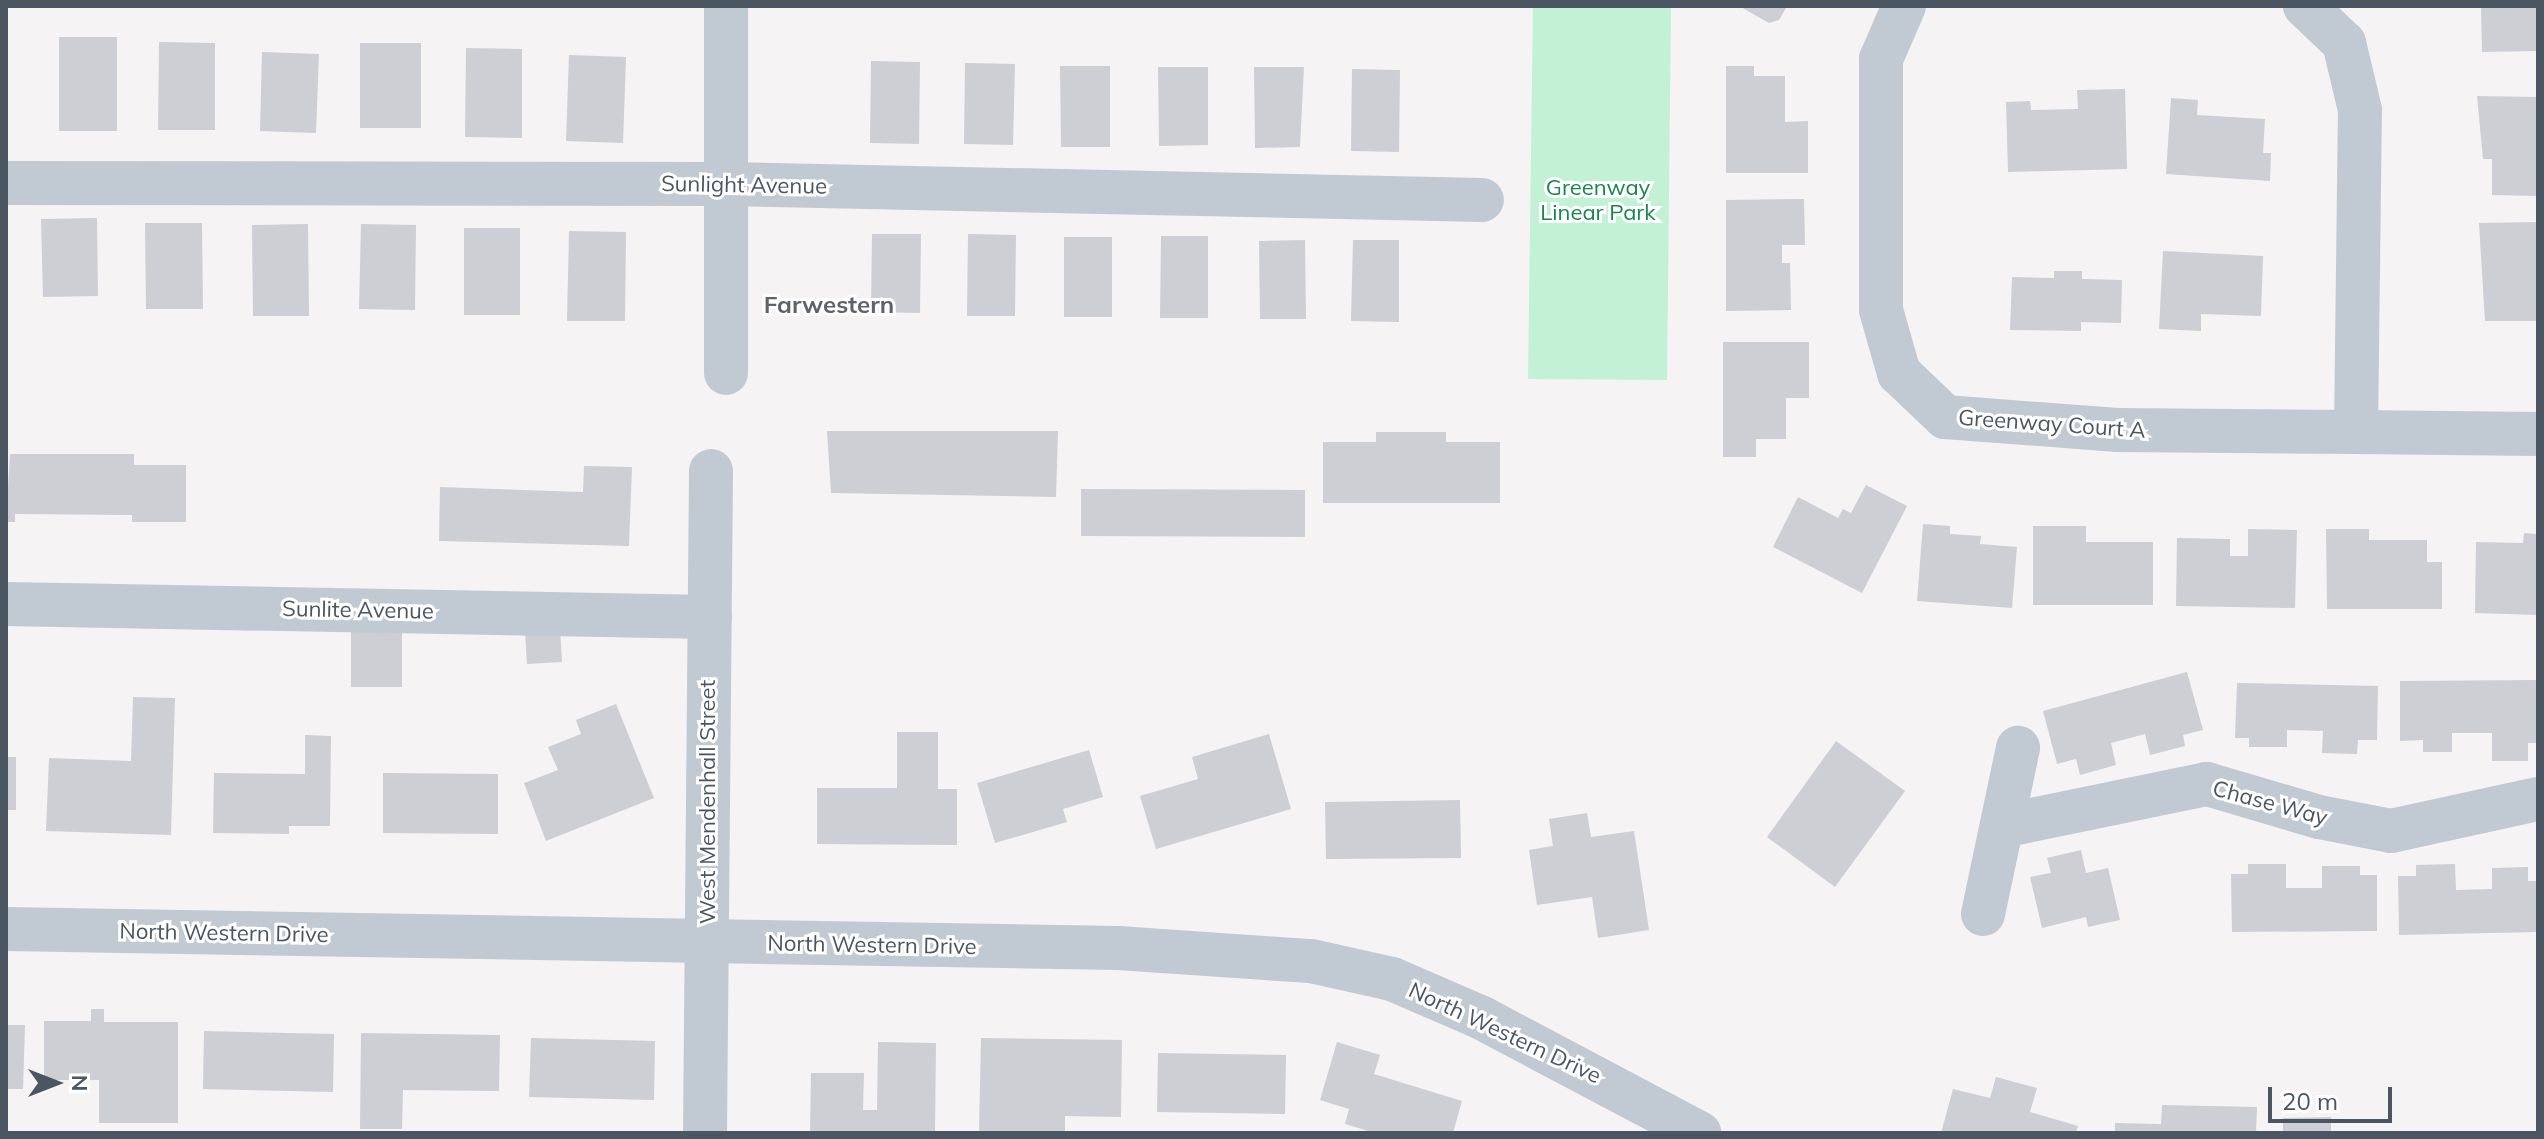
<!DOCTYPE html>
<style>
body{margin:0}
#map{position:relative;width:2544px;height:1139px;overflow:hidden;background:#f5f3f3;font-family:Mulish,sans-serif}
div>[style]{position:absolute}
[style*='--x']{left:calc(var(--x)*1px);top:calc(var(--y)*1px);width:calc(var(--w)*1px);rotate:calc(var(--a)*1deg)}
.green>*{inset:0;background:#c3f1d5}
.building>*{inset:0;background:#cdcfd5}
.minor>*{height:44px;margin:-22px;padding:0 22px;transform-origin:22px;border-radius:22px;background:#c1cad2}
span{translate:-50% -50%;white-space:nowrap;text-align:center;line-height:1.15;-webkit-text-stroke:6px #fff;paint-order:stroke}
.street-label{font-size:22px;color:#4a5661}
.park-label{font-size:22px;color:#17864f}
.neighbourhood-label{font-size:24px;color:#5f6368;font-weight:700}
.frame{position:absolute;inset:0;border:8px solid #4a5661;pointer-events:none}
.north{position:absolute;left:16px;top:1043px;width:80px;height:80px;-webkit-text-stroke:6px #fff;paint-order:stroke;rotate:90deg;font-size:22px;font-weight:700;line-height:32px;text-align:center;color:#4a5661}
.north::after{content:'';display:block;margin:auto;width:28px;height:36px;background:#4a5661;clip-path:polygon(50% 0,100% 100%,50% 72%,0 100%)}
.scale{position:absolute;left:2268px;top:1087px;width:124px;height:36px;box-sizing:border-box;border:4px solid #4a5661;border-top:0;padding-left:10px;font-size:24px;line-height:28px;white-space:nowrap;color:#4a5661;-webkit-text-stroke:6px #fff;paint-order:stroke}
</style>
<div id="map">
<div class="green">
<div style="clip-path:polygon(1533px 6px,1671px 6px,1667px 380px,1528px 379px)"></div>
</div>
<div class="building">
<div style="clip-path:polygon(1739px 6px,1786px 6px,1786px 8px,1779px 20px,1769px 23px)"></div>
<div style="clip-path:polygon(2538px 6px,2538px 51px,2482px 52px,2481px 7px)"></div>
<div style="clip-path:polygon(59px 37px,117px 37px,117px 131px,59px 131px)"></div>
<div style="clip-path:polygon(159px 42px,215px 43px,215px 130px,158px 130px)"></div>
<div style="clip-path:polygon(360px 43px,421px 43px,421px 128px,360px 128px)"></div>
<div style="clip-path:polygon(466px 48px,522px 49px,522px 138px,465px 137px)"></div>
<div style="clip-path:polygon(262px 52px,319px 54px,316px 133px,260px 131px)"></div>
<div style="clip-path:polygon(569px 55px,626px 57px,623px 143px,566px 141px)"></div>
<div style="clip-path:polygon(871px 61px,920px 62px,919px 144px,870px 143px)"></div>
<div style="clip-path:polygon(965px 63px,1015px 64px,1013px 145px,964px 144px)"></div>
<div style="clip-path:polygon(1060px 66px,1110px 66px,1110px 147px,1061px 147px)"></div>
<div style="clip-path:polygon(1726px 66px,1754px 66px,1754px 76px,1785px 76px,1785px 122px,1808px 121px,1808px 173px,1726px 173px)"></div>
<div style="clip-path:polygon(1158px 67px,1208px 67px,1208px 145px,1159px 146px)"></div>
<div style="clip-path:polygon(1254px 67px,1304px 67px,1300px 147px,1255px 148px)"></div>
<div style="clip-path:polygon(1352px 69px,1400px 70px,1399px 152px,1351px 151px)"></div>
<div style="clip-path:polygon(2125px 89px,2127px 169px,2008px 172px,2006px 102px,2030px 101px,2031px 110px,2078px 109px,2077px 90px)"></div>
<div style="clip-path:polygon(2477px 96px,2538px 97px,2538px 196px,2492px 195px,2492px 159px,2483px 159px)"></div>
<div style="clip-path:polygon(2171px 98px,2198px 100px,2197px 115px,2265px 119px,2263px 153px,2271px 153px,2270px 181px,2166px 174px)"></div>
<div style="clip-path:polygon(1804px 199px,1805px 245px,1782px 245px,1782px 263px,1790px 263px,1791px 310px,1726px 311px,1726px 200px)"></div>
<div style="clip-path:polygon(97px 218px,98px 296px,43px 297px,41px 219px)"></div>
<div style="clip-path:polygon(2538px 222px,2538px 321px,2485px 321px,2479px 223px)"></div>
<div style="clip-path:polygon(145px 223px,202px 223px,203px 309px,146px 309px)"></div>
<div style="clip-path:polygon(308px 224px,309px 316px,253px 316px,252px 225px)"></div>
<div style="clip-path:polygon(361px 224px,416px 225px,415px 310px,359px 309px)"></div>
<div style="clip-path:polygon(464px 228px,520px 228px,520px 315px,464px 315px)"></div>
<div style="clip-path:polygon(569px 231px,626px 232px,625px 321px,567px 321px)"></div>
<div style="clip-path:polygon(872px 234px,921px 234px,920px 313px,871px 312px)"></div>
<div style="clip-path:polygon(968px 234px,1016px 235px,1015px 316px,967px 316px)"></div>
<div style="clip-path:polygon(1161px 236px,1208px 236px,1208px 318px,1160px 318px)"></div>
<div style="clip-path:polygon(1064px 237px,1112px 237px,1112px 317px,1064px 317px)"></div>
<div style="clip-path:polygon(1305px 240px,1306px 319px,1260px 319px,1259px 241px)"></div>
<div style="clip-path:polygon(1353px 240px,1399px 240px,1399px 322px,1351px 321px)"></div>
<div style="clip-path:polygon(2163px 251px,2263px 256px,2261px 316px,2201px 314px,2201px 331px,2159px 329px)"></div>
<div style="clip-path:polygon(2054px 271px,2082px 271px,2082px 279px,2122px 280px,2121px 323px,2081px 322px,2081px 331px,2010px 330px,2012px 277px,2054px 278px)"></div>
<div style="clip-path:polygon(1723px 342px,1809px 342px,1809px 398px,1786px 398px,1786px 439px,1756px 439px,1756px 457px,1723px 457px)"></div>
<div style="clip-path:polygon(827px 431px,1058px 431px,1056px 497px,831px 493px)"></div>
<div style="clip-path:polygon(1376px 432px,1446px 432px,1446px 442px,1500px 442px,1500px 503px,1323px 503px,1323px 442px,1376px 442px)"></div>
<div style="clip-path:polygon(10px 454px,134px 454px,134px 465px,186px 465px,186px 522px,132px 522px,132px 515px,15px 514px,15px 522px,6px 522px)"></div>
<div style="clip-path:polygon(584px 466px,632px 467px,629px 546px,439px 541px,440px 487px,583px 492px)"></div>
<div style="clip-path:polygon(1866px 485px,1907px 506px,1862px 593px,1773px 547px,1798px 497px,1838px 518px,1843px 509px,1851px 513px)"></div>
<div style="clip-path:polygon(1081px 489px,1305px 490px,1305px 537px,1081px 536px)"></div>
<div style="clip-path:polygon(1923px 524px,1950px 526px,1950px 534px,1981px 536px,1980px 544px,2017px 547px,2012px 608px,1917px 601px)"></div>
<div style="clip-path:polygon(2033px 526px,2086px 526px,2086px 542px,2153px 542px,2153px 605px,2033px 605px)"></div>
<div style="clip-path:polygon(2248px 529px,2297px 530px,2295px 608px,2176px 606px,2177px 538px,2230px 539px,2230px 556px,2248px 556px)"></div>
<div style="clip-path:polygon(2326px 529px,2369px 529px,2369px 540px,2427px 540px,2427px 562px,2442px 562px,2442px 609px,2327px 609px)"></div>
<div style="clip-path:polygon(2524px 533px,2538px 534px,2538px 615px,2475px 613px,2476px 542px,2523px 543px)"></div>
<div style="clip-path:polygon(560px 629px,562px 662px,527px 664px,525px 631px)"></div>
<div style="clip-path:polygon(351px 632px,402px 632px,402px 687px,351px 687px)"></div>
<div style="clip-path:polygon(2187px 672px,2203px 730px,2183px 735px,2185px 746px,2150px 755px,2145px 734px,2111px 743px,2116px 765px,2080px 775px,2076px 759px,2057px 764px,2043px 711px)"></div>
<div style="clip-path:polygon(2538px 680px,2538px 743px,2528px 743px,2528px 761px,2492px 761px,2492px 733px,2452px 733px,2452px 752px,2423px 752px,2423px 740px,2400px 741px,2400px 681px)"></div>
<div style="clip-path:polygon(2237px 683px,2378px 686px,2377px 740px,2358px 740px,2357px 754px,2322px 753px,2323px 731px,2287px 730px,2287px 747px,2249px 747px,2249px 738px,2235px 738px)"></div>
<div style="clip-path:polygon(133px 697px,175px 698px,171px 835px,46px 831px,49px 758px,131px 761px)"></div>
<div style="clip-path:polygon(616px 704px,654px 798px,546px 841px,524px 783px,558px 770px,548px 747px,581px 734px,576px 720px)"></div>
<div style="clip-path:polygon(897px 732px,938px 732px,938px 789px,957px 789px,957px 845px,817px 844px,817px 788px,897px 788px)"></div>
<div style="clip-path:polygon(1269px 734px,1291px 809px,1156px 849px,1140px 796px,1198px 779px,1192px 757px)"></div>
<div style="clip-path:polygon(305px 735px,331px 736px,330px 826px,289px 826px,289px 834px,213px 833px,214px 773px,305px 774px)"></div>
<div style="clip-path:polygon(1836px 741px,1905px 791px,1835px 887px,1767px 837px)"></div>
<div style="clip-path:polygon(1089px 750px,1103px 797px,1063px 809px,1067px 822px,995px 843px,977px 783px)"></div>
<div style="clip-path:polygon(6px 757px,16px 757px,16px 810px,6px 810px)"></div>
<div style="clip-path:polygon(383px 773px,498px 774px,498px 834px,383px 833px)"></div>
<div style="clip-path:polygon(1460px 800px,1461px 858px,1326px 859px,1325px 802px)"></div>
<div style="clip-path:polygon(1587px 813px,1591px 837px,1634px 831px,1649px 930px,1598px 938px,1592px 897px,1537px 905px,1529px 850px,1553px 846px,1549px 819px)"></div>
<div style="clip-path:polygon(2081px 850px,2086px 873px,2108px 868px,2120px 920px,2088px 927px,2086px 917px,2042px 928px,2030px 877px,2051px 873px,2047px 858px)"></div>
<div style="clip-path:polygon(2248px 864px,2286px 864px,2286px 888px,2322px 888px,2322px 866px,2360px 866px,2360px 875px,2377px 875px,2377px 931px,2232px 932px,2231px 874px,2248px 874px)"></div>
<div style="clip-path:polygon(2455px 864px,2456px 890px,2492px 889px,2492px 868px,2528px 867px,2528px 881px,2538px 881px,2538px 932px,2399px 935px,2398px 876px,2416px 876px,2416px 865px)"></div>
<div style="clip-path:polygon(91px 1009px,104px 1009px,104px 1022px,178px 1022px,178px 1123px,99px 1123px,99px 1080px,44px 1080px,44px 1021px,91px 1021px)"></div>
<div style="clip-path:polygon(6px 1025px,25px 1025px,23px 1089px,6px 1089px)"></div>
<div style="clip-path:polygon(204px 1031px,334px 1034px,333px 1092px,203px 1089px)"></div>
<div style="clip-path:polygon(361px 1033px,500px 1035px,499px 1091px,403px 1090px,402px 1129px,360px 1129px)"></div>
<div style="clip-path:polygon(531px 1038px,655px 1041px,654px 1100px,529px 1097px)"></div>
<div style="clip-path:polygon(981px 1038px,1122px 1040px,1121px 1117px,1065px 1116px,1065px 1133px,979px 1132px)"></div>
<div style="clip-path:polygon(878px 1042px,936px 1043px,935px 1133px,810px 1133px,811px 1073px,864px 1073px,863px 1110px,877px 1110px)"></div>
<div style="clip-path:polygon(1337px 1042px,1380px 1055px,1374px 1074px,1462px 1101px,1453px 1133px,1375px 1133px,1345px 1124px,1349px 1109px,1320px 1100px)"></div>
<div style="clip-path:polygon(1158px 1053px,1286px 1055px,1285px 1114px,1157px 1112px)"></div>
<div style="clip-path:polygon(1996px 1077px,2037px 1088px,2030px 1112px,2078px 1126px,2076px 1133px,1941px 1133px,1953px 1089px,1990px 1098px)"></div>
<div style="clip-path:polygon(2162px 1105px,2257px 1107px,2256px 1133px,2115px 1133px,2115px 1123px,2161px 1124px)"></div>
<div style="clip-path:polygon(2331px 1117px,2331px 1133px,2283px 1133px,2283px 1118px)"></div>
</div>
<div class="minor">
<div style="--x:726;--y:6;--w:367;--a:90"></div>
<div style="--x:1904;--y:6;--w:58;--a:113.5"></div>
<div style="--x:1881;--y:59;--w:251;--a:90"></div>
<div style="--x:1881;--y:310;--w:66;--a:74.1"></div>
<div style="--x:1899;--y:373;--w:64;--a:43.7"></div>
<div style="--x:1945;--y:417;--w:173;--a:4.3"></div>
<div style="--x:2118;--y:430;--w:238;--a:0.5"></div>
<div style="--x:2356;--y:432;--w:322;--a:-89.3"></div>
<div style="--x:2360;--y:110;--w:69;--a:-103.4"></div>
<div style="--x:2344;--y:43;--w:54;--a:-136.5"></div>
<div style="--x:6;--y:183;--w:720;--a:0.08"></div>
<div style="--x:726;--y:184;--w:756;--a:1.21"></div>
<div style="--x:2356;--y:432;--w:182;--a:0.6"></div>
<div style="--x:6;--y:604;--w:704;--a:1.06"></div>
<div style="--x:2002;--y:826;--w:209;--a:-11.6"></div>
<div style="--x:2207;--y:784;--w:117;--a:16.4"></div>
<div style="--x:2319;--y:817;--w:73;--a:11"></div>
<div style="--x:2391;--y:831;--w:150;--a:-12.3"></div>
<div style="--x:1983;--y:914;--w:170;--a:-78.1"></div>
<div style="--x:6;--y:929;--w:1112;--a:0.98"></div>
<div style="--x:1118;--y:948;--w:193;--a:3.9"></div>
<div style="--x:1311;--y:961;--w:83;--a:12.5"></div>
<div style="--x:1392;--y:979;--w:98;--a:23.4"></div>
<div style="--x:1482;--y:1018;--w:246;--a:27.9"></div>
<div style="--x:705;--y:1133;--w:662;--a:-89.48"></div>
</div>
<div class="street-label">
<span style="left:744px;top:185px;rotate:1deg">Sunlight Avenue</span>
<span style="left:2052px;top:424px;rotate:4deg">Greenway Court A</span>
<span style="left:358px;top:610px;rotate:1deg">Sunlite Avenue</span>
<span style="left:708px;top:802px;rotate:-90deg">West Mendenhall Street</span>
<span style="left:2270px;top:803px;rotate:15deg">Chase Way</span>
<span style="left:224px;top:933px;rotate:1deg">North Western Drive</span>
<span style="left:872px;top:945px;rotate:1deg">North Western Drive</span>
<span style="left:1505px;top:1033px;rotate:25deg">North Western Drive</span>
</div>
<div class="park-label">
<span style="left:1598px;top:200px">Greenway<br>Linear Park</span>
</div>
<div class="neighbourhood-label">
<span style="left:829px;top:305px">Farwestern</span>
</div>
<div class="frame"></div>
<div class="north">N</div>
<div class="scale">20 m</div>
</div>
